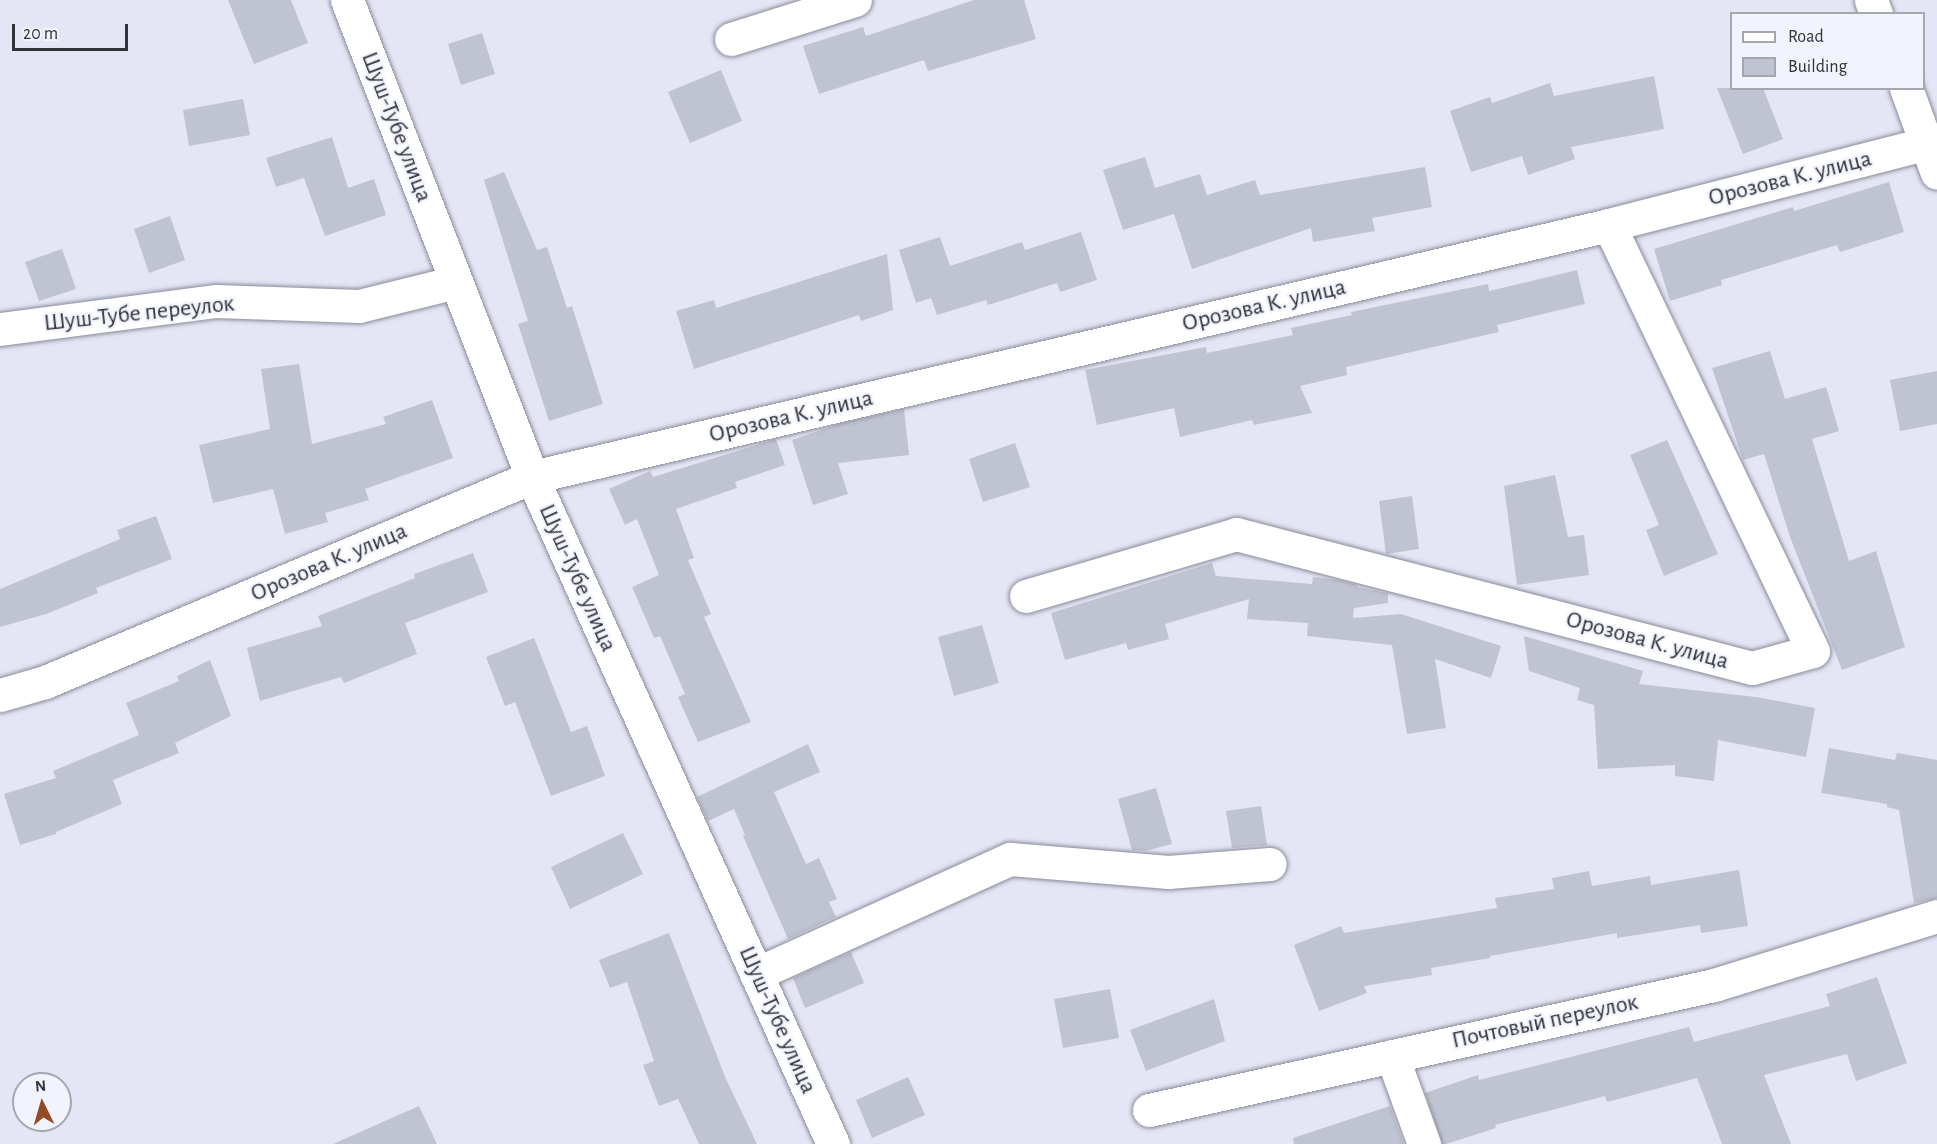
<!DOCTYPE html>
<meta charset="utf-8">
<style>
body{margin:0}
#map{position:relative;width:1937px;height:1144px;overflow:hidden;background:#e4e6f5;font-family:"Alegreya Sans",sans-serif}
div>[style]{position:absolute}
[style*='--x']{left:calc(var(--x)*1px);top:calc(var(--y)*1px);width:calc(var(--w)*1px);rotate:calc(var(--a)*1deg)}
.building>*{inset:0;background:#c0c3d1}
.roads{filter:drop-shadow(0 0 2px #898b99) drop-shadow(0 0 2px #898b99)}
.minor>*{height:33px;margin:-16.5px;padding:0 16.5px;transform-origin:16.5px;border-radius:16.5px;background:#fff}
span{translate:-50% -50%;white-space:nowrap;text-align:center;line-height:1.15;-webkit-text-stroke:4.5px #f2f4fd;paint-order:stroke}
.street-label{font-size:24px;color:#323339}
.legend{position:absolute;left:1730px;top:12px;width:195px;height:78px;box-sizing:border-box;background:#f2f4fd;border:2px solid #a5a7af;margin:0;padding:8px 10px;list-style:none;font-size:18px;color:#323339}
.legend li{display:flex;align-items:center;gap:12px;height:30px}
.legend b{width:30px;border:2px solid #a5a7af}
.north{position:absolute;left:12px;top:1072px;width:60px;height:60px;box-sizing:border-box;background:#f2f4fd;border:2px solid #a5a7af;border-radius:50%;rotate:355deg;font-size:16px;font-weight:700;line-height:24px;text-align:center;color:#323339}
.north::after{content:'';display:block;margin:auto;width:21px;height:27px;background:#924b25;clip-path:polygon(50% 0,100% 100%,50% 72%,0 100%)}
.scale{position:absolute;left:12px;top:24px;width:116px;height:27px;box-sizing:border-box;border:3px solid #323339;border-top:0;padding-left:8px;font-size:18px;line-height:21px;white-space:nowrap;color:#323339;-webkit-text-stroke:4px #f2f4fd;paint-order:stroke}
</style>
<div id="map">
<div class="building">
<div style="clip-path:polygon(228px 0,291px 0,308px 43px,254px 64px)"></div>
<div style="clip-path:polygon(974px 0,1024px 0,1036px 39px,928px 71px,924px 60px,819px 94px,803px 46px,863px 27px,866px 36px)"></div>
<div style="clip-path:polygon(482px 33px,495px 74px,461px 85px,448px 44px)"></div>
<div style="clip-path:polygon(721px 70px,742px 121px,690px 143px,668px 92px)"></div>
<div style="clip-path:polygon(1654px 76px,1664px 129px,1571px 147px,1575px 159px,1528px 175px,1522px 156px,1471px 172px,1450px 111px,1490px 97px,1492px 103px,1550px 83px,1554px 96px)"></div>
<div style="clip-path:polygon(1717px 88px,1763px 88px,1783px 139px,1743px 154px)"></div>
<div style="clip-path:polygon(243px 99px,250px 135px,189px 146px,183px 110px)"></div>
<div style="clip-path:polygon(332px 137px,348px 188px,374px 179px,386px 215px,325px 236px,304px 178px,276px 187px,266px 158px)"></div>
<div style="clip-path:polygon(1145px 157px,1155px 188px,1200px 174px,1207px 195px,1255px 180px,1260px 195px,1425px 167px,1432px 207px,1372px 218px,1375px 231px,1313px 242px,1311px 228px,1192px 269px,1174px 214px,1123px 230px,1103px 170px)"></div>
<div style="clip-path:polygon(504px 172px,537px 250px,547px 247px,567px 308px,572px 306px,603px 404px,549px 421px,518px 324px,528px 321px,484px 180px)"></div>
<div style="clip-path:polygon(1889px 182px,1904px 232px,1840px 252px,1837px 245px,1721px 280px,1722px 285px,1670px 301px,1654px 249px,1793px 207px,1794px 211px)"></div>
<div style="clip-path:polygon(170px 216px,185px 260px,149px 273px,134px 229px)"></div>
<div style="clip-path:polygon(1081px 232px,1097px 280px,1060px 292px,1057px 283px,988px 305px,986px 300px,937px 315px,931px 298px,916px 303px,899px 250px,940px 237px,950px 266px,1022px 242px,1025px 250px)"></div>
<div style="clip-path:polygon(62px 249px,76px 289px,39px 301px,25px 262px)"></div>
<div style="clip-path:polygon(887px 254px,893px 310px,861px 321px,859px 315px,694px 369px,676px 311px,714px 300px,716px 308px)"></div>
<div style="clip-path:polygon(1577px 270px,1585px 304px,1497px 325px,1499px 332px,1346px 367px,1347px 375px,1300px 386px,1312px 413px,1254px 425px,1252px 420px,1180px 437px,1174px 408px,1097px 425px,1085px 370px,1206px 347px,1207px 353px,1293px 335px,1291px 328px,1352px 315px,1351px 312px,1488px 284px,1489px 291px)"></div>
<div style="clip-path:polygon(1770px 351px,1785px 399px,1826px 387px,1839px 431px,1812px 439px,1849px 561px,1876px 551px,1905px 647px,1842px 670px,1790px 537px,1764px 454px,1743px 460px,1712px 368px)"></div>
<div style="clip-path:polygon(299px 364px,312px 444px,386px 424px,383px 417px,432px 400px,453px 458px,365px 489px,369px 500px,325px 513px,328px 522px,285px 534px,273px 489px,213px 503px,199px 445px,270px 429px,261px 369px)"></div>
<div style="clip-path:polygon(1937px 371px,1937px 424px,1900px 431px,1890px 380px)"></div>
<div style="clip-path:polygon(904px 409px,909px 455px,838px 463px,848px 494px,813px 505px,792px 440px,839px 424px)"></div>
<div style="clip-path:polygon(776px 439px,785px 465px,735px 482px,737px 488px,676px 509px,694px 558px,688px 560px,711px 614px,704px 617px,751px 722px,698px 742px,678px 697px,685px 694px,660px 636px,654px 638px,632px 587px,659px 575px,637px 519px,625px 525px,609px 489px,650px 471px,653px 477px)"></div>
<div style="clip-path:polygon(1667px 440px,1718px 554px,1664px 576px,1646px 530px,1659px 525px,1630px 455px)"></div>
<div style="clip-path:polygon(1015px 443px,1030px 487px,983px 502px,969px 459px)"></div>
<div style="clip-path:polygon(1555px 475px,1568px 537px,1584px 535px,1589px 575px,1517px 585px,1504px 486px)"></div>
<div style="clip-path:polygon(1412px 496px,1419px 549px,1386px 554px,1379px 501px)"></div>
<div style="clip-path:polygon(156px 516px,172px 559px,96px 588px,98px 593px,46px 614px,0 627px,0 589px,120px 539px,117px 530px)"></div>
<div style="clip-path:polygon(473px 553px,488px 592px,405px 623px,417px 654px,344px 683px,341px 677px,260px 701px,247px 648px,322px 626px,318px 616px,415px 578px,414px 574px)"></div>
<div style="clip-path:polygon(1212px 563px,1216px 576px,1312px 584px,1313px 577px,1339px 580px,1357px 585px,1357px 587px,1388px 593px,1388px 603px,1354px 608px,1353px 618px,1401px 614px,1501px 646px,1491px 678px,1435px 659px,1446px 728px,1407px 734px,1392px 645px,1307px 636px,1308px 623px,1247px 619px,1249px 599px,1165px 624px,1169px 639px,1128px 650px,1126px 643px,1065px 660px,1051px 613px)"></div>
<div style="clip-path:polygon(982px 625px,999px 683px,954px 696px,938px 637px)"></div>
<div style="clip-path:polygon(1524px 636px,1643px 671px,1639px 684px,1756px 697px,1815px 708px,1806px 757px,1718px 740px,1714px 781px,1675px 776px,1675px 765px,1598px 769px,1594px 705px,1577px 700px,1580px 688px,1529px 671px)"></div>
<div style="clip-path:polygon(534px 638px,571px 732px,587px 726px,605px 776px,551px 796px,515px 702px,505px 706px,486px 657px)"></div>
<div style="clip-path:polygon(210px 660px,231px 716px,175px 743px,179px 753px,113px 780px,122px 804px,56px 832px,56px 834px,20px 845px,4px 794px,56px 778px,53px 771px,139px 735px,126px 703px,179px 681px,177px 676px)"></div>
<div style="clip-path:polygon(808px 744px,820px 772px,774px 792px,806px 864px,819px 858px,837px 899px,829px 902px,836px 917px,788px 939px,743px 836px,745px 835px,734px 809px,708px 821px,697px 797px)"></div>
<div style="clip-path:polygon(1829px 748px,1895px 760px,1897px 753px,1937px 760px,1937px 898px,1914px 903px,1899px 810px,1887px 807px,1887px 804px,1821px 793px)"></div>
<div style="clip-path:polygon(1156px 788px,1172px 844px,1145px 851px,1132px 850px,1118px 799px)"></div>
<div style="clip-path:polygon(1261px 806px,1267px 845px,1232px 848px,1226px 811px)"></div>
<div style="clip-path:polygon(623px 833px,643px 874px,570px 909px,551px 867px)"></div>
<div style="clip-path:polygon(1739px 870px,1748px 926px,1701px 933px,1700px 925px,1617px 938px,1617px 933px,1490px 956px,1490px 958px,1431px 968px,1432px 975px,1364px 986px,1367px 993px,1319px 1011px,1294px 945px,1341px 926px,1344px 933px,1497px 908px,1495px 898px,1554px 889px,1552px 878px,1589px 871px,1592px 886px,1650px 876px,1651px 885px)"></div>
<div style="clip-path:polygon(669px 933px,726px 1079px,757px 1144px,699px 1144px,678px 1099px,659px 1106px,643px 1065px,654px 1061px,627px 982px,610px 988px,599px 960px)"></div>
<div style="clip-path:polygon(851px 952px,864px 983px,805px 1008px,793px 978px)"></div>
<div style="clip-path:polygon(1877px 977px,1907px 1063px,1856px 1081px,1847px 1054px,1764px 1075px,1791px 1144px,1722px 1144px,1697px 1078px,1607px 1102px,1605px 1096px,1495px 1125px,1496px 1128px,1446px 1144px,1442px 1144px,1425px 1093px,1478px 1075px,1479px 1080px,1689px 1027px,1694px 1042px,1830px 1006px,1826px 994px)"></div>
<div style="clip-path:polygon(1110px 989px,1119px 1038px,1063px 1048px,1054px 999px)"></div>
<div style="clip-path:polygon(1214px 999px,1225px 1041px,1146px 1071px,1130px 1030px)"></div>
<div style="clip-path:polygon(908px 1077px,925px 1115px,872px 1138px,856px 1100px)"></div>
<div style="clip-path:polygon(419px 1106px,437px 1144px,333px 1144px)"></div>
<div style="clip-path:polygon(1390px 1106px,1404px 1144px,1294px 1144px,1293px 1138px)"></div>
</div>
<div class="roads">
<div class="minor">
<div style="--x:347;--y:0;--w:512;--a:68.8"></div>
<div style="--x:532;--y:477;--w:732;--a:65.71"></div>
<div style="--x:1871;--y:0;--w:15;--a:70"></div>
<div style="--x:731;--y:39;--w:130;--a:-17.5"></div>
<div style="--x:1906;--y:88;--w:90;--a:70"></div>
<div style="--x:0;--y:329;--w:218;--a:-7.4"></div>
<div style="--x:216;--y:301;--w:143;--a:2"></div>
<div style="--x:359;--y:306;--w:100;--a:-13.9"></div>
<div style="--x:1026;--y:596;--w:219;--a:-16.4"></div>
<div style="--x:1236;--y:534;--w:533;--a:14.56"></div>
<div style="--x:1752;--y:668;--w:63;--a:-15.6"></div>
<div style="--x:1813;--y:651;--w:472;--a:-115.6"></div>
<div style="--x:0;--y:695;--w:47;--a:-16.1"></div>
<div style="--x:45;--y:682;--w:528;--a:-22.83"></div>
<div style="--x:532;--y:477;--w:1106;--a:-13.17"></div>
<div style="--x:1609;--y:225;--w:339;--a:-14.4"></div>
<div style="--x:756;--y:974;--w:279;--a:-24.4"></div>
<div style="--x:1010;--y:859;--w:159;--a:4.7"></div>
<div style="--x:1168;--y:872;--w:102;--a:-4.5"></div>
<div style="--x:1392;--y:1056;--w:94;--a:70"></div>
<div style="--x:1149;--y:1110;--w:579;--a:-12.48"></div>
<div style="--x:1714;--y:985;--w:233;--a:-17.2"></div>
</div>
</div>
<div class="street-label">
<span style="left:396px;top:127px;rotate:69deg">Шуш-Тубе улица</span>
<span style="left:1790px;top:179px;rotate:-14deg">Орозова К. улица</span>
<span style="left:1264px;top:306px;rotate:-13deg">Орозова К. улица</span>
<span style="left:139px;top:314px;rotate:-6deg">Шуш-Тубе переулок</span>
<span style="left:791px;top:417px;rotate:-13deg">Орозова К. улица</span>
<span style="left:329px;top:563px;rotate:-23deg">Орозова К. улица</span>
<span style="left:577px;top:578px;rotate:66deg">Шуш-Тубе улица</span>
<span style="left:1647px;top:641px;rotate:15deg">Орозова К. улица</span>
<span style="left:777px;top:1020px;rotate:66deg">Шуш-Тубе улица</span>
<span style="left:1545px;top:1022px;rotate:-12deg">Почтовый переулок</span>
</div>
<ul class="legend">
<li><b style="height:8px;background:#fff"></b>Road</li>
<li><b style="height:16px;background:#c0c3d1"></b>Building</li>
</ul>
<div class="north">N</div>
<div class="scale">20 m</div>
</div>
